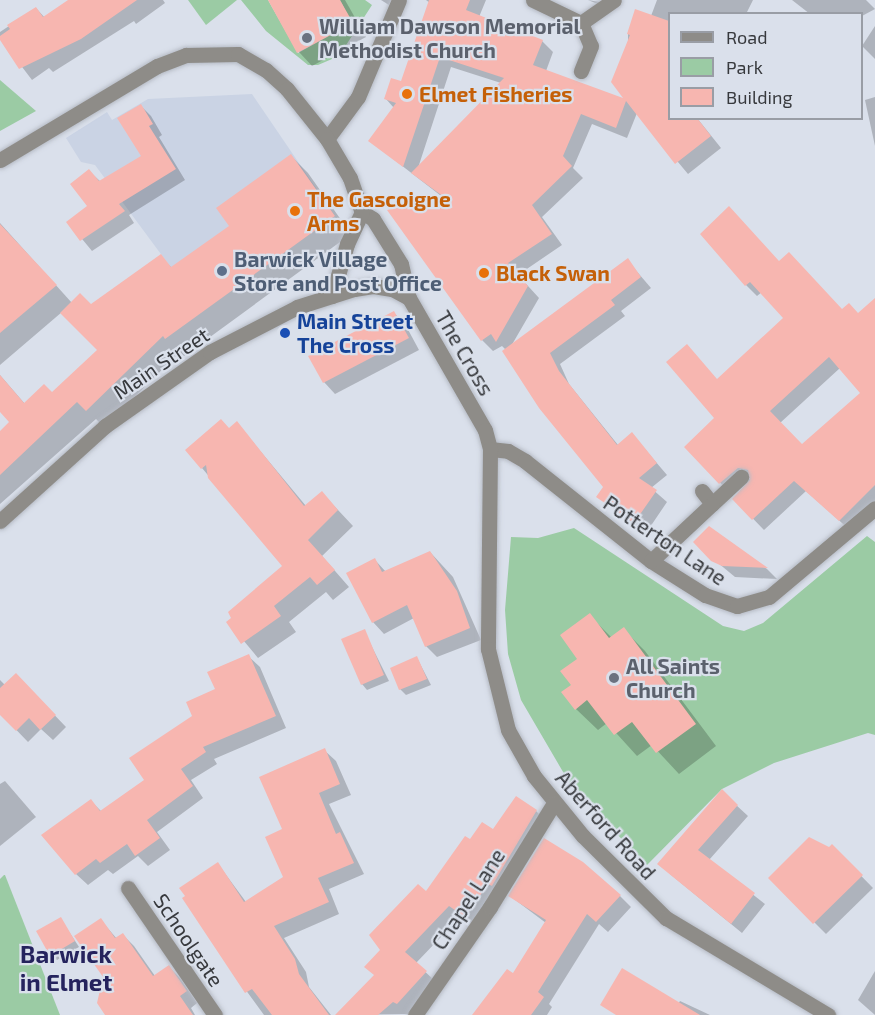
<!DOCTYPE html>
<style>
body{margin:0}
#map{position:relative;width:875px;height:1015px;overflow:hidden;background:#dae0eb;font-family:"Exo 2",sans-serif}
div>[style]{position:absolute}
[style*='--x']{left:calc(var(--x)*1px);top:calc(var(--y)*1px);width:calc(var(--w)*1px);rotate:calc(var(--a)*1deg)}
.built>*{inset:0;background:#cad3e4}
.green>*{inset:0;background:#9bcba4}
.shadow>*{inset:0;background:#0003}
.building>*{inset:0;background:#f7b6b0}
.roads{filter:drop-shadow(0 0 2px #b6bbc5) drop-shadow(0 0 2px #b6bbc5)}
.minor>*{height:15px;margin:-7.5px;padding:0 7.5px;transform-origin:7.5px;border-radius:7.5px;background:#8e8c88}
.dots>*{width:16px;height:16px;translate:-50% -50%;box-sizing:border-box;border:3px solid #dae0eb;border-radius:50%}
span{translate:-50% -50%;white-space:nowrap;text-align:center;line-height:1.15;-webkit-text-stroke:4.5px #dae0eb;paint-order:stroke}
.worship-label{font-size:21px;color:#5b616d;font-weight:700}
.left{translate:0 -50%;text-align:left}
.food-label{font-size:21px;color:#c56008;font-weight:700}
.service-label{font-size:21px;color:#4e5e75;font-weight:700}
.transit-label{font-size:21px;color:#164399;font-weight:700}
.street-label{font-size:21px;color:#37393d}
.quarter-label{font-size:24px;color:#25235d;font-weight:700}
.legend{position:absolute;left:668px;top:12px;width:195px;height:108px;box-sizing:border-box;background:#dae0eb;border:2px solid #999da5;margin:0;padding:8px 10px;list-style:none;font-size:18px;color:#37393d}
.legend li{display:flex;align-items:center;gap:12px;height:30px}
.legend b{width:30px;border:2px solid #999da5}
</style>
<div id="map">
<div class="built">
<div style="clip-path:polygon(252px 94px,335px 216px,203px 311px,95px 165px,81px 162px,66px 138px,107px 112px,112px 120px,148px 99px)"></div>
</div>
<div class="green">
<div style="clip-path:polygon(188px 0,237px 0,206px 25px)"></div>
<div style="clip-path:polygon(241px 0,268px 0,298px 53px,352px 23px,340px 0,365px 0,372px 5px,339px 56px,318px 65px,308px 65px,266px 31px)"></div>
<div style="clip-path:polygon(0 80px,36px 111px,0 131px)"></div>
<div style="clip-path:polygon(574px 528px,723px 626px,744px 631px,763px 623px,867px 536px,875px 542px,875px 735px,868px 733px,774px 763px,722px 789px,647px 865px,573px 789px,521px 700px,508px 654px,505px 610px,511px 537px,538px 538px)"></div>
<div style="clip-path:polygon(4px 875px,5px 875px,60px 1015px,0 1015px,0 879px)"></div>
</div>
<div class="shadow">
<div style="clip-path:polygon(70px 0,163px 0,165px 3px,136px 24px,134px 21px,53px 72px,49px 68px,32px 80px,0 38px,0 32px,36px 8px,45px 18px)"></div>
<div style="clip-path:polygon(270px 0,345px 0,366px 37px,312px 66px,299px 52px)"></div>
<div style="clip-path:polygon(381px 0,391px 0,389px 5px)"></div>
<div style="clip-path:polygon(evenodd,426px 0,486px 0,479px 17px,542px 41px,553px 52px,546px 71px,628px 101px,628px 34px,651px 16px,657px 0,753px 0,746px 14px,670px 14px,670px 118px,697px 118px,721px 148px,688px 174px,637px 113px,627px 138px,592px 124px,573px 168px,583px 178px,542px 217px,562px 245px,518px 275px,539px 298px,510px 348px,627px 260px,651px 288px,621px 311px,625px 316px,560px 364px,569px 384px,618px 445px,632px 434px,667px 475px,651px 488px,667px 502px,646px 533px,598px 497px,605px 487px,506px 350px,502px 346px,493px 351px,482px 340px,445px 199px,370px 141px,394px 108px,386px 99px,402px 82px,430px 3px,426px 0,451px 67px,501px 83px,418px 168px,451px 67px)"></div>
<div style="clip-path:polygon(588px 0,605px 3px,610px 9px)"></div>
<div style="clip-path:polygon(792px 0,866px 0,875px 9px,862px 16px,810px 14px)"></div>
<div style="clip-path:polygon(875px 26px,875px 59px,862px 46px)"></div>
<div style="clip-path:polygon(875px 97px,875px 146px,865px 100px)"></div>
<div style="clip-path:polygon(141px 106px,151px 116px,162px 135px,159px 137px,185px 180px,129px 215px,134px 223px,92px 251px,68px 222px,89px 206px,89px 171px,101px 182px,143px 157px)"></div>
<div style="clip-path:polygon(291px 156px,308px 173px,351px 234px,184px 356px,180px 352px,104px 427px,96px 419px,0 504px,0 433px,12px 422px,0 409px,0 375px,25px 404px,52px 394px,99px 350px,62px 312px,0 365px,0 223px,72px 303px,91px 306px,160px 256px,172px 268px,232px 226px)"></div>
<div style="clip-path:polygon(evenodd,702px 234px,780px 263px,842px 311px,858px 315px,875px 300px,875px 507px,851px 531px,806px 491px,764px 530px,734px 499px,751px 477px,731px 494px,686px 447px,716px 418px,717px 380px,785px 318px,762px 292px,757px 296px,746px 285px,702px 234px,840px 368px,862px 393px,802px 446px,780px 423px,840px 368px)"></div>
<div style="clip-path:polygon(394px 313px,405px 324px,419px 350px,335px 394px,324px 382px)"></div>
<div style="clip-path:polygon(237px 423px,306px 506px,322px 493px,353px 526px,322px 556px,349px 587px,333px 600px,326px 592px,289px 622px,296px 632px,258px 658px,228px 622px,284px 566px,202px 468px)"></div>
<div style="clip-path:polygon(709px 528px,767px 569px,777px 579px,735px 577px,706px 553px)"></div>
<div style="clip-path:polygon(430px 552px,453px 577px,481px 640px,437px 657px,426px 646px,414px 618px,384px 634px,373px 622px,375px 560px,386px 572px)"></div>
<div style="clip-path:polygon(589px 615px,612px 638px,623px 629px,645px 651px,716px 746px,679px 774px,652px 745px,637px 756px,607px 723px,598px 730px,576px 709px,573px 686px)"></div>
<div style="clip-path:polygon(364px 631px,389px 681px,367px 690px,362px 684px)"></div>
<div style="clip-path:polygon(248px 656px,260px 667px,286px 728px,214px 759px,217px 764px,191px 780px,203px 798px,157px 832px,170px 850px,148px 866px,138px 856px,113px 874px,108px 870px,88px 885px,76px 874px,91px 801px,102px 812px,146px 780px,194px 716px)"></div>
<div style="clip-path:polygon(417px 658px,431px 685px,406px 695px,400px 689px)"></div>
<div style="clip-path:polygon(16px 675px,66px 727px,53px 740px,41px 729px,28px 742px,0 713px,0 680px,5px 685px)"></div>
<div style="clip-path:polygon(324px 750px,336px 761px,351px 795px,329px 804px,364px 874px,329px 889px,339px 914px,284px 938px,306px 972px,309px 987px,331px 1015px,264px 1015px,229px 967px,218px 864px,246px 902px,285px 877px,284px 830px)"></div>
<div style="clip-path:polygon(5px 781px,36px 817px,0 846px,0 784px)"></div>
<div style="clip-path:polygon(722px 792px,748px 816px,709px 860px,765px 904px,742px 933px,670px 874px)"></div>
<div style="clip-path:polygon(536px 811px,547px 822px,476px 927px,461px 916px,416px 963px,437px 983px,408px 1014px,337px 1015px,376px 976px,426px 894px,470px 841px)"></div>
<div style="clip-path:polygon(832px 846px,873px 888px,826px 934px,770px 878px)"></div>
<div style="clip-path:polygon(510px 896px,620px 896px,631px 907px,608px 932px,599px 924px,549px 1004px,552px 1007px,547px 1015px,475px 1015px,513px 976px,546px 923px)"></div>
<div style="clip-path:polygon(60px 918px,79px 947px,57px 960px,51px 955px)"></div>
<div style="clip-path:polygon(100px 919px,117px 939px,123px 935px,134px 946px,155px 976px,169px 967px,180px 978px,197px 1003px,191px 1008px,195px 1015px,107px 1015px,111px 985px)"></div>
<div style="clip-path:polygon(875px 971px,875px 1015px,858px 1000px)"></div>
<div style="clip-path:polygon(680px 1001px,710px 1015px,623px 1015px,678px 1004px)"></div>
</div>
<div class="building">
<div style="clip-path:polygon(68px 0,137px 0,81px 39px,19px 69px,0 40px,0 36px,10px 29px,7px 25px,36px 7px,43px 17px)"></div>
<div style="clip-path:polygon(268px 0,340px 0,353px 23px,297px 53px)"></div>
<div style="clip-path:polygon(429px 0,470px 0,466px 10px,543px 40px,533px 65px,623px 98px,611px 82px,630px 35px,627px 34px,635px 9px,669px 21px,669px 118px,697px 118px,711px 136px,675px 164px,626px 101px,616px 128px,581px 114px,563px 156px,572px 166px,532px 205px,552px 234px,508px 263px,528px 286px,496px 342px,491px 334px,481px 341px,387px 210px,444px 197px,411px 173px,504px 78px,440px 57px,403px 167px,368px 141px,396px 103px,384px 99px,391px 78px,401px 81px)"></div>
<div style="clip-path:polygon(141px 104px,153px 124px,149px 126px,176px 169px,119px 204px,125px 211px,80px 241px,66px 222px,87px 206px,70px 184px,89px 169px,99px 181px,141px 156px,117px 118px)"></div>
<div style="clip-path:polygon(291px 154px,335px 216px,165px 339px,163px 336px,86px 411px,77px 402px,0 475px,0 431px,9px 422px,0 412px,0 375px,24px 403px,44px 384px,52px 392px,97px 350px,60px 313px,80px 293px,91px 304px,161px 254px,171px 267px,229px 226px,216px 208px)"></div>
<div style="clip-path:polygon(evenodd,729px 206px,779px 261px,789px 252px,842px 309px,849px 303px,858px 313px,875px 298px,875px 485px,839px 521px,794px 481px,752px 520px,732px 499px,750px 480px,748px 470px,738px 468px,719px 484px,684px 447px,714px 418px,666px 362px,687px 344px,717px 379px,783px 318px,750px 282px,745px 286px,700px 234px,729px 206px,829px 357px,860px 393px,802px 444px,770px 411px,829px 357px)"></div>
<div style="clip-path:polygon(0 224px,57px 285px,0 333px)"></div>
<div style="clip-path:polygon(628px 258px,641px 277px,611px 300px,615px 305px,550px 353px,559px 371px,617px 445px,632px 432px,657px 463px,639px 478px,657px 490px,634px 523px,596px 497px,603px 487px,539px 408px,502px 351px)"></div>
<div style="clip-path:polygon(394px 311px,409px 338px,323px 383px,308px 356px)"></div>
<div style="clip-path:polygon(221px 419px,229px 428px,237px 421px,304px 506px,322px 491px,338px 510px,308px 540px,335px 570px,317px 585px,310px 577px,274px 606px,281px 616px,241px 644px,226px 622px,231px 618px,228px 612px,282px 566px,208px 478px,206px 465px,201px 469px,185px 450px)"></div>
<div style="clip-path:polygon(709px 526px,768px 568px,722px 566px,711px 561px,693px 542px)"></div>
<div style="clip-path:polygon(430px 551px,457px 591px,470px 628px,425px 647px,407px 605px,372px 623px,346px 573px,375px 558px,382px 572px)"></div>
<div style="clip-path:polygon(590px 613px,609px 638px,624px 627px,696px 724px,656px 753px,632px 722px,614px 735px,587px 700px,575px 710px,561px 692px,571px 685px,560px 671px,577px 659px,560px 635px)"></div>
<div style="clip-path:polygon(365px 629px,384px 675px,361px 685px,341px 639px)"></div>
<div style="clip-path:polygon(249px 654px,276px 716px,203px 747px,206px 752px,181px 769px,193px 786px,147px 820px,160px 838px,135px 856px,127px 844px,100px 863px,96px 859px,75px 875px,41px 835px,91px 799px,100px 811px,144px 780px,129px 758px,192px 716px,186px 702px,215px 689px,207px 672px)"></div>
<div style="clip-path:polygon(417px 656px,427px 679px,399px 690px,390px 668px)"></div>
<div style="clip-path:polygon(16px 673px,56px 715px,40px 730px,29px 718px,16px 731px,0 715px,0 688px)"></div>
<div style="clip-path:polygon(325px 748px,340px 784px,319px 793px,336px 834px,340px 832px,354px 863px,318px 878px,329px 902px,274px 926px,295px 959px,299px 974px,329px 1015px,272px 1015px,252px 989px,245px 993px,182px 898px,185px 896px,179px 888px,218px 862px,244px 902px,283px 877px,265px 837px,282px 829px,259px 777px)"></div>
<div style="clip-path:polygon(722px 789px,738px 805px,698px 850px,755px 893px,731px 924px,657px 864px)"></div>
<div style="clip-path:polygon(516px 796px,537px 810px,492px 886px,488px 884px,465px 917px,449px 906px,405px 952px,427px 971px,397px 1004px,393px 1002px,378px 1015px,335px 1015px,374px 975px,364px 967px,380px 950px,369px 935px,418px 884px,426px 891px,465px 836px,470px 839px,482px 822px,493px 829px)"></div>
<div style="clip-path:polygon(809px 837px,829px 847px,832px 844px,863px 875px,813px 924px,768px 878px)"></div>
<div style="clip-path:polygon(544px 838px,583px 862px,621px 895px,596px 922px,587px 914px,538px 992px,544px 997px,531px 1015px,472px 1015px,507px 969px,513px 973px,546px 920px,508px 896px)"></div>
<div style="clip-path:polygon(61px 917px,75px 941px,50px 956px,36px 931px)"></div>
<div style="clip-path:polygon(101px 918px,115px 938px,123px 933px,153px 976px,169px 965px,187px 991px,180px 996px,193px 1015px,105px 1015px,97px 1003px,100px 990px,108px 984px,74px 936px)"></div>
<div style="clip-path:polygon(622px 968px,657px 989px,700px 1015px,616px 1015px,600px 1005px)"></div>
</div>
<div class="roads">
<div class="minor">
<div style="--x:533;--y:0;--w:53;--a:25.6"></div>
<div style="--x:581;--y:23;--w:40;--a:-34.9"></div>
<div style="--x:581;--y:23;--w:25;--a:67"></div>
<div style="--x:591;--y:46;--w:27;--a:112"></div>
<div style="--x:327;--y:139;--w:52;--a:-53.6"></div>
<div style="--x:358;--y:97;--w:105;--a:-67.1"></div>
<div style="--x:0;--y:160;--w:183;--a:-30.9"></div>
<div style="--x:157;--y:66;--w:31;--a:-21"></div>
<div style="--x:186;--y:55;--w:52;--a:-1.1"></div>
<div style="--x:238;--y:54;--w:32;--a:30"></div>
<div style="--x:266;--y:70;--w:28;--a:42"></div>
<div style="--x:287;--y:89;--w:64;--a:51.3"></div>
<div style="--x:327;--y:139;--w:45;--a:59.5"></div>
<div style="--x:350;--y:178;--w:36;--a:71"></div>
<div style="--x:362;--y:212;--w:13;--a:32"></div>
<div style="--x:373;--y:219;--w:53;--a:58.1"></div>
<div style="--x:401;--y:264;--w:35;--a:77"></div>
<div style="--x:332;--y:296;--w:54;--a:-73.9"></div>
<div style="--x:347;--y:244;--w:35;--a:-65"></div>
<div style="--x:490;--y:449;--w:18;--a:6"></div>
<div style="--x:508;--y:451;--w:20;--a:30"></div>
<div style="--x:525;--y:461;--w:161;--a:38.4"></div>
<div style="--x:651;--y:561;--w:64;--a:32.2"></div>
<div style="--x:705;--y:595;--w:34;--a:19"></div>
<div style="--x:737;--y:606;--w:33;--a:-16"></div>
<div style="--x:769;--y:597;--w:138;--a:-40"></div>
<div style="--x:702;--y:491;--w:16;--a:52"></div>
<div style="--x:712;--y:504;--w:40;--a:-43"></div>
<div style="--x:0;--y:521;--w:142;--a:-42.1"></div>
<div style="--x:105;--y:426;--w:128;--a:-35.2"></div>
<div style="--x:210;--y:352;--w:98;--a:-27.3"></div>
<div style="--x:297;--y:307;--w:60;--a:-17.5"></div>
<div style="--x:354;--y:289;--w:19;--a:-9"></div>
<div style="--x:373;--y:286;--w:19;--a:9"></div>
<div style="--x:392;--y:289;--w:19;--a:28"></div>
<div style="--x:409;--y:298;--w:152;--a:60.1"></div>
<div style="--x:485;--y:430;--w:20;--a:75"></div>
<div style="--x:490;--y:449;--w:200;--a:90.6"></div>
<div style="--x:488;--y:649;--w:83;--a:76.1"></div>
<div style="--x:508;--y:730;--w:53;--a:60.5"></div>
<div style="--x:534;--y:776;--w:77;--a:50.8"></div>
<div style="--x:583;--y:836;--w:117;--a:44.7"></div>
<div style="--x:666;--y:918;--w:189;--a:30.9"></div>
<div style="--x:651;--y:561;--w:83;--a:-43.1"></div>
<div style="--x:128;--y:888;--w:154;--a:55.6"></div>
<div style="--x:415;--y:1015;--w:131;--a:-55.2"></div>
<div style="--x:490;--y:907;--w:122;--a:-58.4"></div>
</div>
</div>
<div class="dots">
<div style="left:307px;top:38px;background:#6b7280"></div>
<div style="left:407px;top:94px;background:#e8710a"></div>
<div style="left:295px;top:211px;background:#e8710a"></div>
<div style="left:222px;top:271px;background:#5c6f8a"></div>
<div style="left:484px;top:273px;background:#e8710a"></div>
<div style="left:285px;top:333px;background:#1a4fb4"></div>
<div style="left:614px;top:678px;background:#6b7280"></div>
</div>
<div class="worship-label">
<span class="left" style="left:319px;top:38px">William Dawson Memorial<br>Methodist Church</span>
<span class="left" style="left:626px;top:678px">All Saints<br>Church</span>
</div>
<div class="food-label">
<span class="left" style="left:419px;top:94px">Elmet Fisheries</span>
<span class="left" style="left:307px;top:211px">The Gascoigne<br>Arms</span>
<span class="left" style="left:496px;top:273px">Black Swan</span>
</div>
<div class="service-label">
<span class="left" style="left:234px;top:271px">Barwick Village<br>Store and Post Office</span>
</div>
<div class="transit-label">
<span class="left" style="left:297px;top:333px">Main Street<br>The Cross</span>
</div>
<div class="street-label">
<span style="left:465px;top:353px;rotate:60deg">The Cross</span>
<span style="left:161px;top:363px;rotate:-34deg">Main Street</span>
<span style="left:665px;top:540px;rotate:34deg">Potterton Lane</span>
<span style="left:606px;top:825px;rotate:48deg">Aberford Road</span>
<span style="left:468px;top:899px;rotate:-57deg">Chapel Lane</span>
<span style="left:189px;top:940px;rotate:56deg">Schoolgate</span>
</div>
<div class="quarter-label">
<span style="left:66px;top:968px">Barwick<br>in Elmet</span>
</div>
<ul class="legend">
<li><b style="height:8px;background:#8e8c88"></b>Road</li>
<li><b style="height:16px;background:#9bcba4"></b>Park</li>
<li><b style="height:16px;background:#f7b6b0"></b>Building</li>
</ul>
</div>
